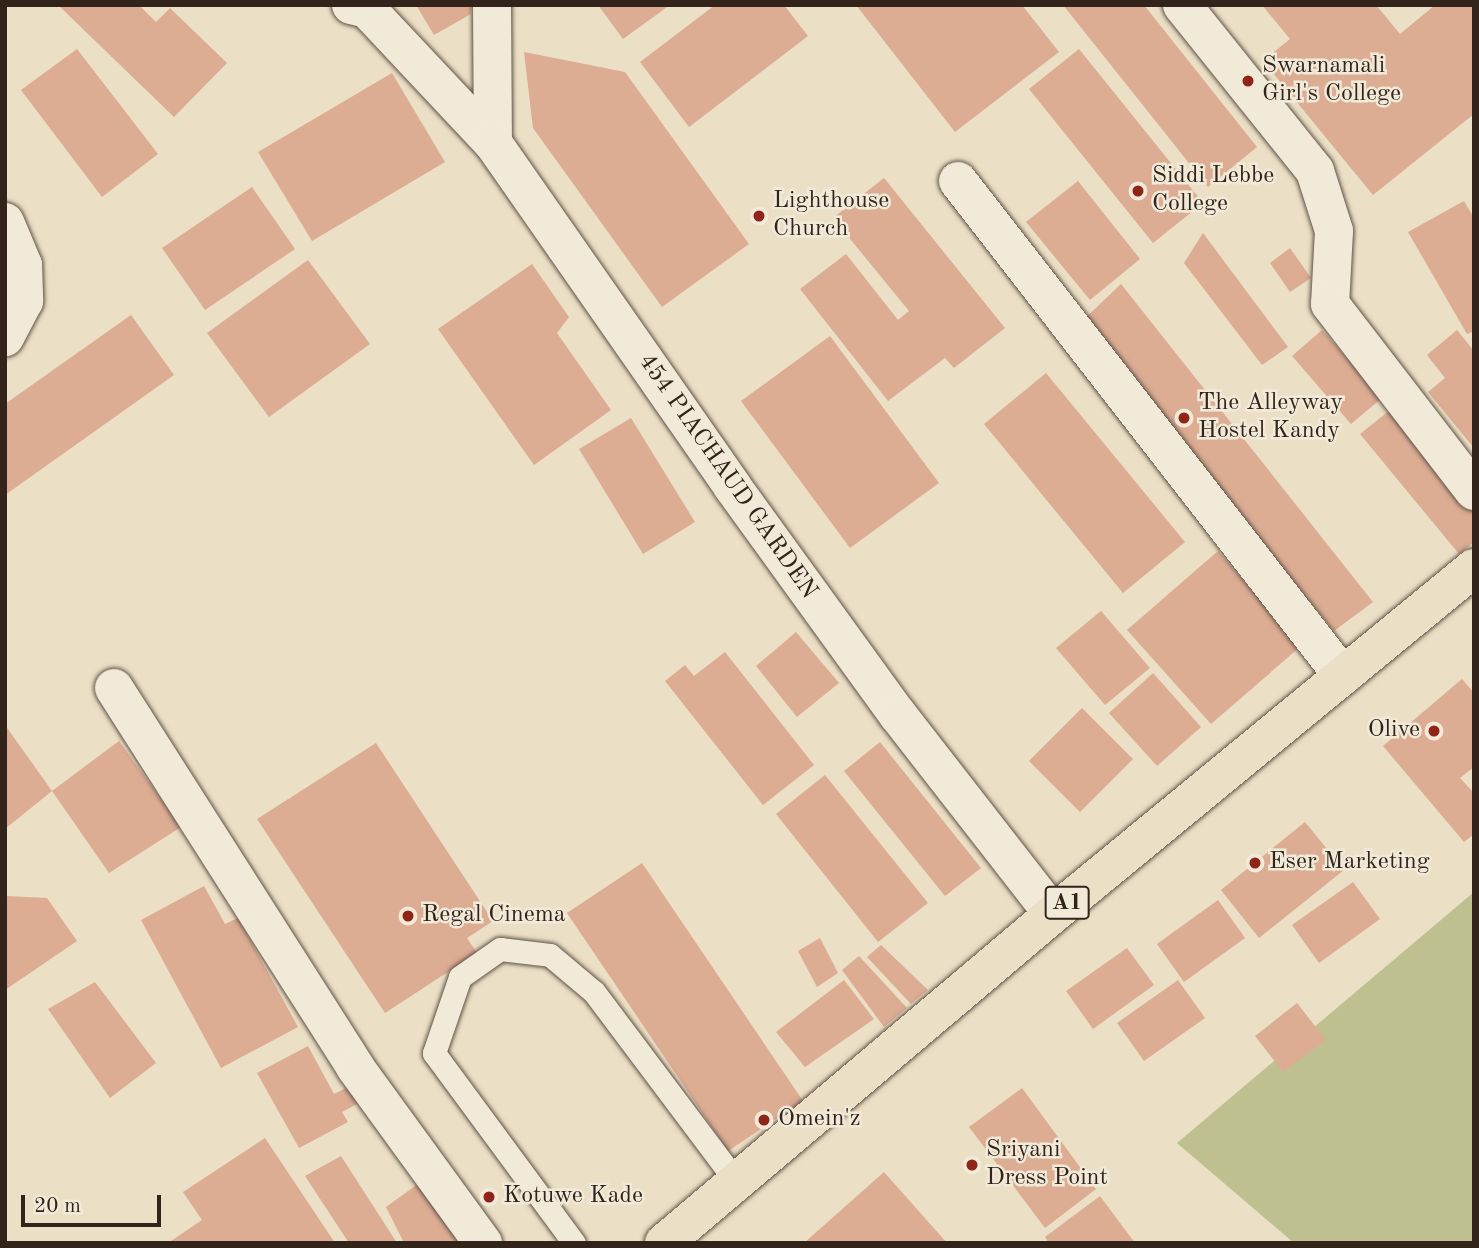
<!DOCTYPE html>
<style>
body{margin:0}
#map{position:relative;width:1479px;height:1248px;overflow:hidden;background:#ebdfc5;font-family:"Old Standard TT",serif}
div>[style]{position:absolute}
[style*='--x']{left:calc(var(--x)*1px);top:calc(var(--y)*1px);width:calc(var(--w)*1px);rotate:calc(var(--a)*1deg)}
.green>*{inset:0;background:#bec090}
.building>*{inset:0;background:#dcac93}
.roads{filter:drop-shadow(0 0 2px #605246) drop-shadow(0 0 2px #605246)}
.lane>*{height:23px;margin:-11.5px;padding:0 11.5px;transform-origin:11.5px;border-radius:11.5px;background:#f2ead9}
.street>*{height:38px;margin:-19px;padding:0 19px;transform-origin:19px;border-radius:19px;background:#f2ead9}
.secondary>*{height:38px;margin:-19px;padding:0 19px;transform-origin:19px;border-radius:19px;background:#f2ead9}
.highway>*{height:38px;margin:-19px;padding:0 19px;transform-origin:19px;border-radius:19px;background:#ebdfc5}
.dots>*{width:19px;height:19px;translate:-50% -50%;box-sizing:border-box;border:4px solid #f2ead9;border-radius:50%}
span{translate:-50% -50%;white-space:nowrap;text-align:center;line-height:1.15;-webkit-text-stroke:5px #f2ead9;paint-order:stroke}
.shield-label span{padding:2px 5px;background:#f2ead9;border:2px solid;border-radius:5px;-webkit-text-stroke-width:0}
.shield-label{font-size:23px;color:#32231b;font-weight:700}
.poi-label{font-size:24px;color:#32231b}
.left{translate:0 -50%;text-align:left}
.right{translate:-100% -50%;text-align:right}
.street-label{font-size:24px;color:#32231b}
.frame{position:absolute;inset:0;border:7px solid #32231b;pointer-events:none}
.scale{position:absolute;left:21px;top:1195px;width:140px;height:32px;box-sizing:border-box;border:4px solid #32231b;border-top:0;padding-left:9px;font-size:21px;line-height:24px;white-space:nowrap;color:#32231b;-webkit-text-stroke:5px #f2ead9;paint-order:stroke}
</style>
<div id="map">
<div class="green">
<div style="clip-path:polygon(1474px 892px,1474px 1243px,1294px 1243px,1177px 1143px)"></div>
</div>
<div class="building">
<div style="clip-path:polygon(58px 5px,139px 5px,156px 22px,170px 8px,227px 63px,174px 117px)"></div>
<div style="clip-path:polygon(416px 5px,471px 5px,471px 14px,434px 35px)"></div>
<div style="clip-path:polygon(598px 5px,670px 5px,623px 39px)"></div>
<div style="clip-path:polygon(715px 5px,784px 5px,808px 36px,689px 127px,640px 62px)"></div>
<div style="clip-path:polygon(856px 5px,1022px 5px,1059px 52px,955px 132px)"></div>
<div style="clip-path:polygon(1063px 5px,1144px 5px,1257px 147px,1208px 187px)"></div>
<div style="clip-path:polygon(1262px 5px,1376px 5px,1400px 34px,1435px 5px,1474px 5px,1474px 114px,1373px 195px,1263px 61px,1290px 39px)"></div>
<div style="clip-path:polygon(77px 49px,158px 154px,102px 197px,21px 90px)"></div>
<div style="clip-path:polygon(1079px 49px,1203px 203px,1153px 243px,1029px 89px)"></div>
<div style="clip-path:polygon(524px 52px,625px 72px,749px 244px,662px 307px,533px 128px)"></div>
<div style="clip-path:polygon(392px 73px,445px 162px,312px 241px,258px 152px)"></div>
<div style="clip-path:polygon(884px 178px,1005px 328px,954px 368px,945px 358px,888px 401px,800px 289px,846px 254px,898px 320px,909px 311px,833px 218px)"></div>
<div style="clip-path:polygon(1078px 181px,1140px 259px,1090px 300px,1026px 222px)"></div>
<div style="clip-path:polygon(252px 187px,295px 249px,205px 310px,162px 248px)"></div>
<div style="clip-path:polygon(1464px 201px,1474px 218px,1474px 331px,1467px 334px,1408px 232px)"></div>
<div style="clip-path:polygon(1203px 233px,1288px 347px,1262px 365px,1184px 263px)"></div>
<div style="clip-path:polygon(1290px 248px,1311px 278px,1290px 292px,1270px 263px)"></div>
<div style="clip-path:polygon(308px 260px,370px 344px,269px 417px,207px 333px)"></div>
<div style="clip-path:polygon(532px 264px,569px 317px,557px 333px,611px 410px,534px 465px,438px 329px)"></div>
<div style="clip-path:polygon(1121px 284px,1373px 602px,1334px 631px,1079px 324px)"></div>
<div style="clip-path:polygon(131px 315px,174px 375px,5px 495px,5px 404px)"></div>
<div style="clip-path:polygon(1322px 330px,1382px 398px,1351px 424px,1292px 356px)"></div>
<div style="clip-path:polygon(1457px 330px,1474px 351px,1474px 448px,1428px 392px,1445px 378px,1427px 355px)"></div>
<div style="clip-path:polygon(830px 336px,939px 483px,850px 548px,741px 401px)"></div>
<div style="clip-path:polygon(1046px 373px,1185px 542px,1123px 593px,984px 424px)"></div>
<div style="clip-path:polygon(1390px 410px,1474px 513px,1474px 542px,1459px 554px,1360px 434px)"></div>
<div style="clip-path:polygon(631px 418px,695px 522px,643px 554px,579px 449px)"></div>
<div style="clip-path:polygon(1218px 551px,1301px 646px,1211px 724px,1127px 630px)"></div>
<div style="clip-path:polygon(1101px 611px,1150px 668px,1105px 705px,1056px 648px)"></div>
<div style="clip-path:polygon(796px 632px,839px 683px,797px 717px,756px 666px)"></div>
<div style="clip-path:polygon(725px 652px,814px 765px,763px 805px,665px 681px,685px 665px,694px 676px)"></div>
<div style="clip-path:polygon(1153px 673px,1201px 727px,1157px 766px,1109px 713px)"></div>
<div style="clip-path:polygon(1462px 679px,1474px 693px,1474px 767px,1460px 778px,1474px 793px,1474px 834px,1464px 842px,1383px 746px)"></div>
<div style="clip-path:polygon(1082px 708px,1133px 759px,1080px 812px,1029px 761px)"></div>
<div style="clip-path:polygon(5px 725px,52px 791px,5px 829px)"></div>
<div style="clip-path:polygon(119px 741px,181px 827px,109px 873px,52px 791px)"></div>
<div style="clip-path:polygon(880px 742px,981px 868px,945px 896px,844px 771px)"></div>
<div style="clip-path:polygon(376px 743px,493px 921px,467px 938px,477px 953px,385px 1013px,257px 819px)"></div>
<div style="clip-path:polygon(825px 775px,928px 903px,878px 942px,776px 814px)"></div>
<div style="clip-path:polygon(1305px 822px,1344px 870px,1259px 938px,1221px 890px)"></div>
<div style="clip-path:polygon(642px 863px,803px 1101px,728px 1151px,567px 913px)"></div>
<div style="clip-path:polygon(1353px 882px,1380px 919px,1319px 963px,1292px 925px)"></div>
<div style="clip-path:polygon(204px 886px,225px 924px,238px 918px,298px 1027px,221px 1068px,141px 920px)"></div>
<div style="clip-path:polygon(5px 896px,47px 898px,77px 941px,5px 990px)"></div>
<div style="clip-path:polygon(1218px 900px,1245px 938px,1184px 982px,1157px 944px)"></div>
<div style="clip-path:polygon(820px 938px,838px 973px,817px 987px,798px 951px)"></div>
<div style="clip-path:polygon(881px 945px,928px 990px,911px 1004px,867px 957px)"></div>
<div style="clip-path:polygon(1127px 948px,1154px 985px,1093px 1029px,1066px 991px)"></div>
<div style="clip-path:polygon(859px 956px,907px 1008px,884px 1027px,842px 970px)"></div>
<div style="clip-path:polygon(844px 980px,874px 1019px,805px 1067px,776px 1032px)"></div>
<div style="clip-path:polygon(1178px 980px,1205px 1018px,1144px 1061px,1117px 1023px)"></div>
<div style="clip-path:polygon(95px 982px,156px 1063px,110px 1098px,48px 1009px)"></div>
<div style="clip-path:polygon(1297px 1003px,1326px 1040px,1283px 1072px,1255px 1036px)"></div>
<div style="clip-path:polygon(308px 1046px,334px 1094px,348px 1087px,357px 1104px,342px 1112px,348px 1122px,299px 1148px,257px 1073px)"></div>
<div style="clip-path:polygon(1022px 1088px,1096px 1189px,1045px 1228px,969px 1127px)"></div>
<div style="clip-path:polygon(265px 1138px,335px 1243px,168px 1243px,202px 1220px,183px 1192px)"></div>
<div style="clip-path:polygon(341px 1156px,397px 1243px,349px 1243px,305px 1176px)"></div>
<div style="clip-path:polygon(884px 1172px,947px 1243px,804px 1243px)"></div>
<div style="clip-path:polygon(422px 1181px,467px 1243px,404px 1243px,386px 1207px)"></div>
<div style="clip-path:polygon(1100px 1196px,1135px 1243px,1049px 1243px,1045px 1237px)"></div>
</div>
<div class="roads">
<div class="lane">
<div style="--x:574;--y:1243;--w:236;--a:-126.4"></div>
<div style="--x:434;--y:1053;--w:80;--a:-71.1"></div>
<div style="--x:460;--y:977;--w:49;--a:-35"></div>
<div style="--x:500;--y:949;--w:50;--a:6.8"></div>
<div style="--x:550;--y:955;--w:57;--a:40.1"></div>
<div style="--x:594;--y:992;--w:236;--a:53.1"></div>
</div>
<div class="street">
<div style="--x:351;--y:5;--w:16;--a:14"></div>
<div style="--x:367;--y:9;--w:184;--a:46.8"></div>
<div style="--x:1182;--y:5;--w:213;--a:51.3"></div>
<div style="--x:1315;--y:171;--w:63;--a:72.4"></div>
<div style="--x:1334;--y:231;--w:73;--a:93.1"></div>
<div style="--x:1330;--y:304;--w:236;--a:52.4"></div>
<div style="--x:958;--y:181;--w:627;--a:52.13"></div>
<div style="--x:5;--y:222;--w:47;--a:67.3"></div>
<div style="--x:23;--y:265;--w:36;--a:88"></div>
<div style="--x:24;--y:301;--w:41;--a:117.8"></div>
<div style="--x:114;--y:688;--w:449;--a:57.5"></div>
<div style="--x:355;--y:1067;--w:218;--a:54"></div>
</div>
<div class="secondary">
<div style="--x:492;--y:5;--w:138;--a:89.6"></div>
<div style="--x:493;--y:143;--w:418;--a:55.1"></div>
<div style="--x:732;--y:486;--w:283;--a:54.1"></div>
<div style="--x:898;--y:715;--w:252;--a:52.1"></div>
</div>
<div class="highway">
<div style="--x:664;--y:1243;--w:509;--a:-40.22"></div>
<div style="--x:1053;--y:914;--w:545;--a:-39.42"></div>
</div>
</div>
<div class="dots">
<div style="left:1248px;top:81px;background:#8f2418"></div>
<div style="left:1138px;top:191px;background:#8f2418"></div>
<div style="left:759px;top:216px;background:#8f2418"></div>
<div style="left:1184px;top:418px;background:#8f2418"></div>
<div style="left:1434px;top:731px;background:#8f2418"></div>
<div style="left:1255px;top:863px;background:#8f2418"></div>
<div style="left:408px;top:916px;background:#8f2418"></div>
<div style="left:764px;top:1120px;background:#8f2418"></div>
<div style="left:972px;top:1165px;background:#8f2418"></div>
<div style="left:489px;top:1197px;background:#8f2418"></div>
</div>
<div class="shield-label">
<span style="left:1067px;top:903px">A1</span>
</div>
<div class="poi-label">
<span class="left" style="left:1262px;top:81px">Swarnamali<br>Girl's College</span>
<span class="left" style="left:1152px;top:191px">Siddi Lebbe<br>College</span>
<span class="left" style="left:773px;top:216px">Lighthouse<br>Church</span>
<span class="left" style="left:1198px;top:418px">The Alleyway<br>Hostel Kandy</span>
<span class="right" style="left:1420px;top:731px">Olive</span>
<span class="left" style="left:1269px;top:863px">Eser Marketing</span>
<span class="left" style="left:422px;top:916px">Regal Cinema</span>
<span class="left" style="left:778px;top:1120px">Omein'z</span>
<span class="left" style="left:986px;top:1165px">Sriyani<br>Dress Point</span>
<span class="left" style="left:503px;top:1197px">Kotuwe Kade</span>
</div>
<div class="street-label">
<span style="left:727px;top:477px;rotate:55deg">454 PIACHAUD GARDEN</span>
</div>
<div class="frame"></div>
<div class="scale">20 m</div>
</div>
